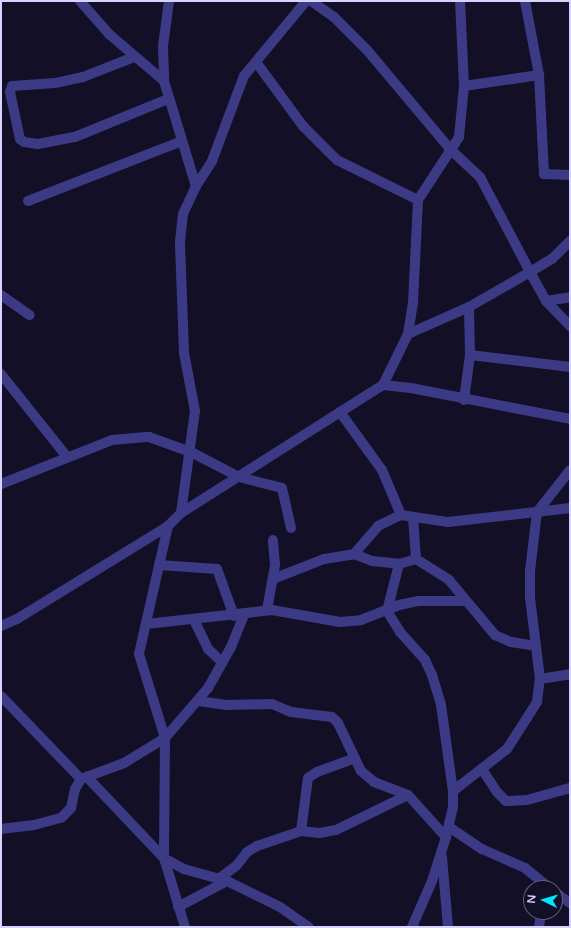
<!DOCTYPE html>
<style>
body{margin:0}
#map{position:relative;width:571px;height:928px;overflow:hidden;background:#130f26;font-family:"Varela Round",sans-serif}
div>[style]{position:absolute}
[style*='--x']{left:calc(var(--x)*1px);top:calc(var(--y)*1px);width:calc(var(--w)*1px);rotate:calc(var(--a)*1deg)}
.street>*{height:10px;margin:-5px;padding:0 5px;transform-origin:5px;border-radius:5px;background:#3d3a85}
span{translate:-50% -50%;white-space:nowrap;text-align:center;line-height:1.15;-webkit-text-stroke:3.5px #130f26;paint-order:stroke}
.frame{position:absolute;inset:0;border:2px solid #d9d4ff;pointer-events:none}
.north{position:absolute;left:523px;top:880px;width:40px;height:40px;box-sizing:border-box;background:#130f26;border:1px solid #625e7d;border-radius:50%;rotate:275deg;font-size:11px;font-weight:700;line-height:16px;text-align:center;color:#d9d4ff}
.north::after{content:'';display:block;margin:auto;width:14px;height:18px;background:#00e5ff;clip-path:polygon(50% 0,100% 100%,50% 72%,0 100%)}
</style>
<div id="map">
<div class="street">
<div style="--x:80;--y:1;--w:44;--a:48.7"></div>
<div style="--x:109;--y:34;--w:72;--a:40.5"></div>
<div style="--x:169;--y:1;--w:45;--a:97.6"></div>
<div style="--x:163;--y:46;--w:35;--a:88"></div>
<div style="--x:164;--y:81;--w:110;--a:73.1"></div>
<div style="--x:311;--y:1;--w:28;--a:35"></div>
<div style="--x:334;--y:17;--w:47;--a:45"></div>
<div style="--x:367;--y:50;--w:131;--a:50"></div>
<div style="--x:451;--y:150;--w:40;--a:43"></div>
<div style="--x:480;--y:177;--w:107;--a:62.2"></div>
<div style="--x:530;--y:272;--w:26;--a:-31"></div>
<div style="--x:552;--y:259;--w:25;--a:-45"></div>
<div style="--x:525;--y:1;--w:75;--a:79.3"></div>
<div style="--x:539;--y:75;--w:99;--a:87.1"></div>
<div style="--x:544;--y:174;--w:26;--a:2"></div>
<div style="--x:134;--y:57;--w:55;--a:158.6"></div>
<div style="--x:83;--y:77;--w:29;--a:168"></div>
<div style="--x:55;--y:83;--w:43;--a:176"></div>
<div style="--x:12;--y:86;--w:6;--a:108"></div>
<div style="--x:10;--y:92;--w:48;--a:78"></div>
<div style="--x:20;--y:139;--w:5;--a:37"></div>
<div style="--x:24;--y:142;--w:14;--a:8"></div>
<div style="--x:38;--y:144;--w:38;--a:-11"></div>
<div style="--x:75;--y:137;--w:100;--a:-22.2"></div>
<div style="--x:256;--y:62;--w:79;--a:53.7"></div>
<div style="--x:303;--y:126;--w:48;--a:45"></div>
<div style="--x:337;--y:160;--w:90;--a:26.3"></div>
<div style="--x:464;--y:86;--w:76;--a:-8.3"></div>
<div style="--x:28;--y:201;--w:165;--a:-21.3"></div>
<div style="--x:1;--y:295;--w:35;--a:35"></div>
<div style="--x:546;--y:301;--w:24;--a:-9"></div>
<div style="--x:408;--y:334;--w:67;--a:-23.9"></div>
<div style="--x:469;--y:307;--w:70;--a:-29.8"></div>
<div style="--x:530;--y:272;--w:33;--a:61"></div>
<div style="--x:546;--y:301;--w:35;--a:46"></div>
<div style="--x:470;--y:355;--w:101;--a:6.8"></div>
<div style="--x:1;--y:374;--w:106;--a:51.5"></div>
<div style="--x:383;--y:385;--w:57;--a:-63.9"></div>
<div style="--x:408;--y:334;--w:31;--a:-81"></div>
<div style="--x:413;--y:303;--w:103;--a:-87.2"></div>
<div style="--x:418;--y:200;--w:75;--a:-56.9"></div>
<div style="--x:459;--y:137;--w:51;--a:-84.4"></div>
<div style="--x:464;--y:86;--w:85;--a:-92.7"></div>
<div style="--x:464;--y:400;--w:45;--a:-82.4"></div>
<div style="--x:470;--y:355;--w:48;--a:-91.2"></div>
<div style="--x:340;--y:412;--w:72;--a:54.1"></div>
<div style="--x:382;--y:470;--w:49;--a:67.1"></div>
<div style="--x:1;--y:484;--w:119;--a:-21.6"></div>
<div style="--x:112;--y:440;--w:37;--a:-5"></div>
<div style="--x:149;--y:437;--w:45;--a:19.7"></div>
<div style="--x:191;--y:452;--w:54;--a:27.5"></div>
<div style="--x:239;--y:477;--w:44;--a:14.3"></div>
<div style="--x:282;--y:488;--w:41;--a:77.3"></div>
<div style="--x:181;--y:513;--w:103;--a:-82.2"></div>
<div style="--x:195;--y:411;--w:59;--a:-100.7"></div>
<div style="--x:184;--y:353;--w:111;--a:-92.1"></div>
<div style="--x:180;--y:242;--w:28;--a:-84"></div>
<div style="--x:183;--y:214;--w:31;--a:-65"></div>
<div style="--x:196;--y:186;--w:30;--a:-57"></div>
<div style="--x:212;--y:161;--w:91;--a:-69.4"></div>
<div style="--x:244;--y:76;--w:97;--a:-50.4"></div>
<div style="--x:413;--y:517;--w:42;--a:85.9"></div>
<div style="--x:168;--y:526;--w:131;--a:102.8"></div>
<div style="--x:139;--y:654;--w:88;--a:72.8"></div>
<div style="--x:165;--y:738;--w:120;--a:90.5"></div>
<div style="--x:164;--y:858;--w:72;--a:73.1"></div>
<div style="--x:354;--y:554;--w:37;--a:-49"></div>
<div style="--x:378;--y:526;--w:25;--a:-26"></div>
<div style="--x:401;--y:515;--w:48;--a:8.5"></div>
<div style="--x:448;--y:522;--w:123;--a:-6.5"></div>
<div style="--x:399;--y:564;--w:18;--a:-16"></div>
<div style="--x:416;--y:559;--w:39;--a:32"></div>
<div style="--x:449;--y:580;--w:72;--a:50.1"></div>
<div style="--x:495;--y:635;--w:17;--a:24"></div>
<div style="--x:511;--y:642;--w:25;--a:9"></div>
<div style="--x:159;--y:565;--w:58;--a:3.9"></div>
<div style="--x:217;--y:569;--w:50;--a:70.1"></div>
<div style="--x:273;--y:579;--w:55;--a:-21.4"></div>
<div style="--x:324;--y:559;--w:30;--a:-9"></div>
<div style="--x:354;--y:554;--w:19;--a:21"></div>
<div style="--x:372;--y:561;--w:27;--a:6"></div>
<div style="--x:399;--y:564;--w:49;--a:104.3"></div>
<div style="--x:387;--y:611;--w:25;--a:58"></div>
<div style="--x:400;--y:632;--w:38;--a:48"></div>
<div style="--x:425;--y:660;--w:17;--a:65"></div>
<div style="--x:432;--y:675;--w:31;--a:73"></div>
<div style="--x:441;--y:705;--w:87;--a:82.1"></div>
<div style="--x:267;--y:610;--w:46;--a:-79.9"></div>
<div style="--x:275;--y:565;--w:25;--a:-95"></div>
<div style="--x:194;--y:620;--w:32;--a:64"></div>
<div style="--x:208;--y:649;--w:19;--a:43"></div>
<div style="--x:146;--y:624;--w:127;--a:-6.3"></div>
<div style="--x:272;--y:610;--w:69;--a:10"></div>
<div style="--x:340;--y:622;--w:21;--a:-5"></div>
<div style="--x:361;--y:620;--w:41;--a:-21.5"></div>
<div style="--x:399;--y:605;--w:19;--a:-12"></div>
<div style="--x:418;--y:601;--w:47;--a:0"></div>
<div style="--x:1;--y:626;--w:17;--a:-24"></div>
<div style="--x:17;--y:619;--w:177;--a:-31.6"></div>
<div style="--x:168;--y:526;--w:18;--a:-45"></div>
<div style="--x:181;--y:513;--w:239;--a:-32.4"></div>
<div style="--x:383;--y:385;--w:28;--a:6"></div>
<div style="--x:411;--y:388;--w:162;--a:11"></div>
<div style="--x:540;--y:679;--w:30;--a:-9"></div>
<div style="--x:1;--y:696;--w:115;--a:46.1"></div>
<div style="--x:198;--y:701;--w:27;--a:8"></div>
<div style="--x:225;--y:705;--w:47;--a:-1.2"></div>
<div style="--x:272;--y:704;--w:21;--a:23"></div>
<div style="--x:291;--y:712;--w:41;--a:7"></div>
<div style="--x:332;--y:717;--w:8;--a:45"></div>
<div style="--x:338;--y:723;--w:53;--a:64.4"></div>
<div style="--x:361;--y:771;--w:17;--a:40"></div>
<div style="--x:374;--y:782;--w:36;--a:21"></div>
<div style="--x:408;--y:795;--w:57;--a:47.9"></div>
<div style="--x:482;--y:769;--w:27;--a:57"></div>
<div style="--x:497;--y:792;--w:13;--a:45"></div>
<div style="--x:506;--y:801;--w:21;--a:-3"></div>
<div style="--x:527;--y:800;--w:45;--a:-15.6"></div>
<div style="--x:87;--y:777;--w:112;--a:46.5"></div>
<div style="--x:164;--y:858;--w:23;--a:29"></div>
<div style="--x:184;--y:869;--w:45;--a:15.6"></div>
<div style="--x:227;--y:881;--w:59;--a:26.1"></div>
<div style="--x:280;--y:907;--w:35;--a:35"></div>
<div style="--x:449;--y:827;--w:40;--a:34"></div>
<div style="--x:482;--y:849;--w:47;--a:23.8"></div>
<div style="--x:525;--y:868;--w:32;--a:39"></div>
<div style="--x:1;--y:829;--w:33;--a:-7"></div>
<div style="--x:34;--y:825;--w:28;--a:-15"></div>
<div style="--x:61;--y:818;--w:14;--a:-45"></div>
<div style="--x:71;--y:808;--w:19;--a:-78"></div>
<div style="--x:75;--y:789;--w:12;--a:-59"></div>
<div style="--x:81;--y:779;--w:46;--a:-20.4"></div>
<div style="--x:124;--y:763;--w:48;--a:-31.4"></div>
<div style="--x:165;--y:738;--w:66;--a:-49.3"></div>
<div style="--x:208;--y:688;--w:47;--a:-60.7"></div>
<div style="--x:231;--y:647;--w:35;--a:-68"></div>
<div style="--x:301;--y:831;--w:53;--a:-82.5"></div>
<div style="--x:308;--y:778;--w:11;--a:-34"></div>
<div style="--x:317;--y:772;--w:40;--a:-20.2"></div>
<div style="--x:442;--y:857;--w:70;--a:85.1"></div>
<div style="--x:220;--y:878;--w:21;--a:-37"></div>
<div style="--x:237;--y:865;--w:16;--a:-52"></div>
<div style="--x:247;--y:852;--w:12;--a:-31"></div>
<div style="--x:257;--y:846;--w:46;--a:-18.8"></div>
<div style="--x:301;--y:831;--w:19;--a:6"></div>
<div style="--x:320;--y:833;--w:16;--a:-11"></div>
<div style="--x:336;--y:830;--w:80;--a:-25.9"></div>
<div style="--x:555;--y:892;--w:19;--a:36"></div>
<div style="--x:178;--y:907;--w:55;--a:-28"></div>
<div style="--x:412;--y:927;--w:50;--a:-66.5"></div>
<div style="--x:432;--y:881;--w:46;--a:-72.3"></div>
<div style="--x:446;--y:837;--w:31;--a:-77"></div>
<div style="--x:453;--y:807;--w:16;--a:-90"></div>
<div style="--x:453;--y:791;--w:68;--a:-37.9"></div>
<div style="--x:507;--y:749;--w:56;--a:-57.4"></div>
<div style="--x:537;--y:702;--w:23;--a:-83"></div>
<div style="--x:540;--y:679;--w:82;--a:-97"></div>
<div style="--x:530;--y:598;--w:27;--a:-90"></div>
<div style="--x:530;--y:571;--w:59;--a:-83.2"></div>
<div style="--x:537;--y:512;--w:53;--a:-51.8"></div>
<div style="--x:539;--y:927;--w:15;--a:-82"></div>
</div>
<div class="frame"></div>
<div class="north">N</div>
</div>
